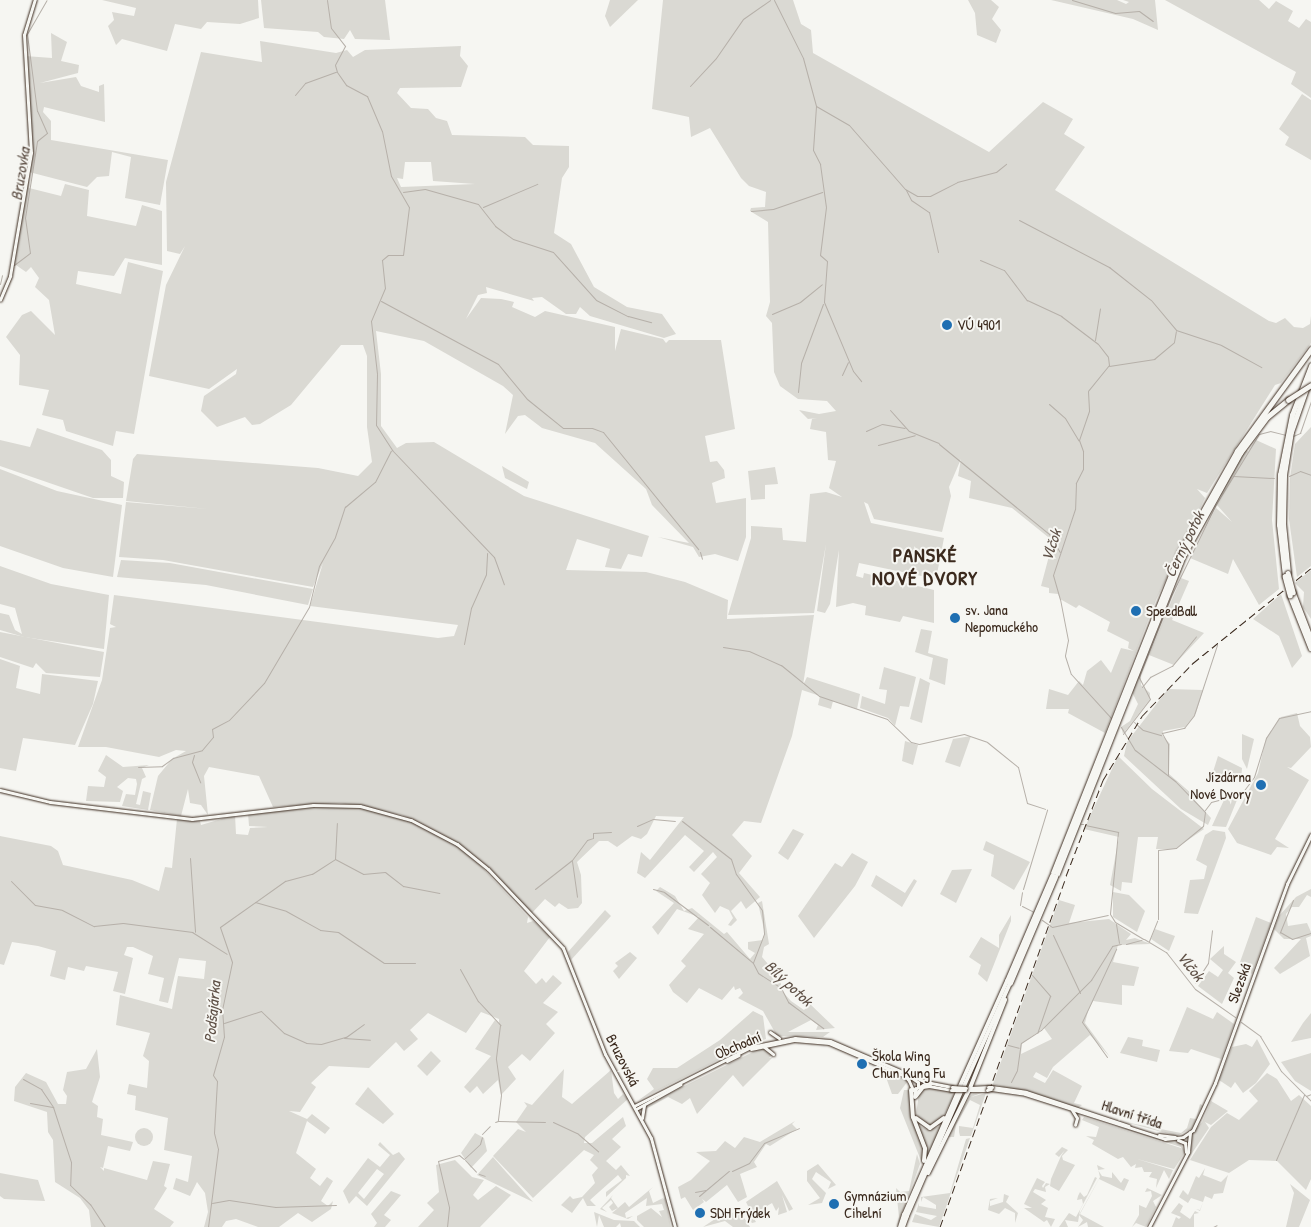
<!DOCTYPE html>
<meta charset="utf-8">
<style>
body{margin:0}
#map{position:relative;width:1311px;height:1227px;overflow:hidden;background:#f6f6f2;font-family:"Patrick Hand",sans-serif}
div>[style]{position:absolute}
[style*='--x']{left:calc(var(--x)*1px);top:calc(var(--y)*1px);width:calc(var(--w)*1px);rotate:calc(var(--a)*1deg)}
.green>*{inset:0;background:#dad9d3}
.round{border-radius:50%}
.stream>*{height:1px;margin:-0.5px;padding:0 0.5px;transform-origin:0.5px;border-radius:0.5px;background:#b6b0a9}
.roads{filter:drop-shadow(0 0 1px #3b2a1e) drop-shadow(0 0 1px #3b2a1e)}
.tertiary>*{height:2.5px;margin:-1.25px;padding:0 1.25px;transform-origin:1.25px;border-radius:1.25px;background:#f6f6f2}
.secondary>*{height:3px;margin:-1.5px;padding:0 1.5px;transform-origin:1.5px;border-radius:1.5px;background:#f6f6f2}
.primary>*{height:4px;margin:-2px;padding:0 2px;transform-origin:2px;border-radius:2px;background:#f6f6f2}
.trunk>*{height:4px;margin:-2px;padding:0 2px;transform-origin:2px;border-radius:2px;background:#f6f6f2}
.motorway>*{height:4.5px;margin:-2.25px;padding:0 2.25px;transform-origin:2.25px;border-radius:2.25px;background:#f6f6f2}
.rail>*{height:1px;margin-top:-0.5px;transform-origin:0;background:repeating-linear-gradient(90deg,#3b2a1e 0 8px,transparent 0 12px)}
.bridges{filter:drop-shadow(0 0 1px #3b2a1e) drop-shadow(0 0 1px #3b2a1e)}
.secondary-bridge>*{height:3px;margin:-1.5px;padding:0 1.5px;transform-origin:1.5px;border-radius:1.5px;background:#f6f6f2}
.motorway-bridge>*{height:4.5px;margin:-2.25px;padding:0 2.25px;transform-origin:2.25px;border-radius:2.25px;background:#f6f6f2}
.dots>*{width:14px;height:14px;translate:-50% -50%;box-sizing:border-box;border:2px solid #f6f6f2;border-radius:50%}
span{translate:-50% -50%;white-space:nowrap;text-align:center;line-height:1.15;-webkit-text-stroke:4px #f6f6f2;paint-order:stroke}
.poi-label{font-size:15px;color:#3b2a1e}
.left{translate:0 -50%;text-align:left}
.right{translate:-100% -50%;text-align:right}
.street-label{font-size:15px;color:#3b2a1e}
.water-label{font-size:16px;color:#605248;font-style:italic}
.district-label{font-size:20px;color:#3b2a1e;font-weight:700;letter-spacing:1px}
</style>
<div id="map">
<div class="green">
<div style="clip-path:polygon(102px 0,258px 0,259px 18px,240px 24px,207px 22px,201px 29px,175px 24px,167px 51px,122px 39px,116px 45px,108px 26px,114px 20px,112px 12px,134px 16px,136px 8px)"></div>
<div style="clip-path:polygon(261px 0,385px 0,390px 40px,355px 39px,350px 30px,344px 39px,324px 37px,318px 32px,264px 28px)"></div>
<div style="clip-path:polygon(610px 0,638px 0,610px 27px,605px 16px)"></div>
<div style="clip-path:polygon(663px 0,793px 0,801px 24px,811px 30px,813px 53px,989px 152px,1043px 102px,1073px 119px,1064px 134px,1085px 147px,1055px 190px,1269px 321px,1276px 323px,1285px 318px,1294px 327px,1303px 328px,1310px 324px,1311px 316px,1311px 343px,1281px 383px,1275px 385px,1207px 493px,1197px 489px,1205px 498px,1156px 600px,1105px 733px,1068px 713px,1069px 709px,1046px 709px,1049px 689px,1068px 695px,1079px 681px,1083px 685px,1087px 671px,1101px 660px,1111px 673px,1121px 648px,1134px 651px,1128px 648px,1129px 642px,1107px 631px,1110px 622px,1079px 605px,1076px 608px,1060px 599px,1058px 594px,1049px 593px,1049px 588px,1041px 586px,1053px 541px,1012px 508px,969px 498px,971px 481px,958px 476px,961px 459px,949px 487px,951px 496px,942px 532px,874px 519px,868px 504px,864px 502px,871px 523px,944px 538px,936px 579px,859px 563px,856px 576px,863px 578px,864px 573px,934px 590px,934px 623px,903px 616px,900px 622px,865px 615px,866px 606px,853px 603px,836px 607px,839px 550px,830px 604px,825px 613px,817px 611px,826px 544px,814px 613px,728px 615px,751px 538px,751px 526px,782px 528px,783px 540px,806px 542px,810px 494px,826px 492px,842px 497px,829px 488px,836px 461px,828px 460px,826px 432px,810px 429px,812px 419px,817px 418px,808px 419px,799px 410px,819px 414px,836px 411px,827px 401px,798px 399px,780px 386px,774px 372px,772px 323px,766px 316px,770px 302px,768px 222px,750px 211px,751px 208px,765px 207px,766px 192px,749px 186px,741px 178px,710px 128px,691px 137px,689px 117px,652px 109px)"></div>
<div style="clip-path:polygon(968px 0,991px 0,999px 7px,992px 19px,1001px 30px,996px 43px,977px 35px,975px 13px)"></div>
<div style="clip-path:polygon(1051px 0,1117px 0,1126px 4px,1129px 2px,1123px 0,1155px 0,1158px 30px,1133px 19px)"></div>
<div style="clip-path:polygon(1165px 0,1259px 0,1269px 9px,1276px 1px,1293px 11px,1288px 21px,1299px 28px,1306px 19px,1311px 22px,1311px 98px,1291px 84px,1296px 72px)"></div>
<div style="clip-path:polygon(51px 33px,67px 42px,61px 61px,79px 65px,78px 73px,40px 83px,76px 77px,81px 86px,99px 92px,99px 86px,104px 84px,105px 122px,44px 107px,43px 112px,51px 121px,51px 140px,168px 160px,160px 205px,125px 198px,131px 157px,112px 152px,109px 176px,97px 177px,87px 187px,29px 172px,33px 151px,25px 56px,52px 58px)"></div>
<div style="clip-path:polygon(evenodd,260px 41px,336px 53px,347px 50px,353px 57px,365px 50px,461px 46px,460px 56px,468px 66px,461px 87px,400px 88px,397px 93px,411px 108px,428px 109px,436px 118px,447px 121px,452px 135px,525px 137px,533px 145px,569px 146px,569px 167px,562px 178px,554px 233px,571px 244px,594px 287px,627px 307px,662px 314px,676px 334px,664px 338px,590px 316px,580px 307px,576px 314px,566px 314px,542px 297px,532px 298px,534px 301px,486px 287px,487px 293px,478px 295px,466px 319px,481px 298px,501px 299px,514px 302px,512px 307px,535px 317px,545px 311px,615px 327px,615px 351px,621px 329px,663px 339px,666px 343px,669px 340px,721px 340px,735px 429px,705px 436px,710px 462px,717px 461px,724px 470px,725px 478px,712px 483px,716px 503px,746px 498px,746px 537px,738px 561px,715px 554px,699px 557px,693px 547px,658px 537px,689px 543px,652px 505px,646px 489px,595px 443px,542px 428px,525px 415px,518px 416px,505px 434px,513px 395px,503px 386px,424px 341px,376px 331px,381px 374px,381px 426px,397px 448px,406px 443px,434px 442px,524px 496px,649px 536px,642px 557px,628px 554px,621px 569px,605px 567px,610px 549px,577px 539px,566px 570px,646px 572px,685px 582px,728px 600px,727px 619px,814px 615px,803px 685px,807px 677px,860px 694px,857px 709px,833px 701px,831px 709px,818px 705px,820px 696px,802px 690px,792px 736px,761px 823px,744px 821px,732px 835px,752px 856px,739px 873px,760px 897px,746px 909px,741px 901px,731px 911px,737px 920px,731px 926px,728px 925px,733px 918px,729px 910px,720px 906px,715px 913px,702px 895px,710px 883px,701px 874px,717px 857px,713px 852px,694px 872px,689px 867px,704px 851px,685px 835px,645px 878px,637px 873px,641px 852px,650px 860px,684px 817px,656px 816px,647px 834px,641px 839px,632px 836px,617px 847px,608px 841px,599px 841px,577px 862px,581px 875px,582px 903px,578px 908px,568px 909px,559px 903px,555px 907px,545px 899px,532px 913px,458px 843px,402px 815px,340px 803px,273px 807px,259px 776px,209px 767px,204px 776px,208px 815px,201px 805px,190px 803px,188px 789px,181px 816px,159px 812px,150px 810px,158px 776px,172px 759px,186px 751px,176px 750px,159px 757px,106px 747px,78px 747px,102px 680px,110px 628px,116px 627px,110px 624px,114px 595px,438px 638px,454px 636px,458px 625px,310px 606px,323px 563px,313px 587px,163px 560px,119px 557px,126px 502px,208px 509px,126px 501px,133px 459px,137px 454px,318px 468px,358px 476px,372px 462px,367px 427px,367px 356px,363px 345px,341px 345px,291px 405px,260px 424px,252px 425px,245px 417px,217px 427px,201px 411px,204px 396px,236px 374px,237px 369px,209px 389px,149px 376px,166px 285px,185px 246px,180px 254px,167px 251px,166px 182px,201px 52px,262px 62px,260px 41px,405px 162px,431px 162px,433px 181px,475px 184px,401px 187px,397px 178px,403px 179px,405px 162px)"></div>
<div style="clip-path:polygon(1302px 94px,1311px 100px,1311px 160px,1285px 145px,1289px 137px,1279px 129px)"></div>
<div style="clip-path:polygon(29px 173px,29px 188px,61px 196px,65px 184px,89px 190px,87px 216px,136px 226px,142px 205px,162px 211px,162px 265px,125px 258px,114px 276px,78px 271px,76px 284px,121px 294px,128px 262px,163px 271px,134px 434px,116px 431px,113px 446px,66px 431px,63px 420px,42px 415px,49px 390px,19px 385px,20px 355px,6px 337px,22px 315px,31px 311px,55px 335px,49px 300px,35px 287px,39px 278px,31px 267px,26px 272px,13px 263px)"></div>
<div style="clip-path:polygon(1311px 427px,1311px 566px,1297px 577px,1289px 519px,1290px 478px,1295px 444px)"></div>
<div style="clip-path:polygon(37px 428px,102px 450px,111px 460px,111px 476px,124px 482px,123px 498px,93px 498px,0 466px,0 440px,30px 447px)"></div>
<div style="clip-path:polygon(1256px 440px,1276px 449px,1272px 520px,1279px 589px,1259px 605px,1233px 559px,1228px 574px,1190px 558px,1216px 508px,1232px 522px,1217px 505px,1224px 493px,1214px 502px,1246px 449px,1248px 452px)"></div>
<div style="clip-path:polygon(502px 466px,529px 482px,527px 489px,505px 478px)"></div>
<div style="clip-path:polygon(775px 467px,778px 484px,765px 485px,765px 499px,751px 500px,748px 471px)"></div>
<div style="clip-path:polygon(0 469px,57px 491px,122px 505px,113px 577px,63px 568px,0 546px)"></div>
<div style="clip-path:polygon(121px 560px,170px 563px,313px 589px,308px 605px,206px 585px,117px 577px)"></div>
<div style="clip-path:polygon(0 566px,51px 584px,109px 595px,104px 649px,24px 637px,0 630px,0 613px,9px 615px,15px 630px,22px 634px,15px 608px,0 604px)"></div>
<div style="clip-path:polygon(1311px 570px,1311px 619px,1303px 607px,1304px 592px,1295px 583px)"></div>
<div style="clip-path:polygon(1181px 578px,1189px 581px,1172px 620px,1204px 633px,1174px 665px,1149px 655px)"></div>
<div style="clip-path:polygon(1281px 594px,1302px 656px,1292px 668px,1279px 636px,1253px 619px)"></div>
<div style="clip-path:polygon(921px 629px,932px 631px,928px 653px,948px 659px,945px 685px,929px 679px,933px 658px,915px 652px)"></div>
<div style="clip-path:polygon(0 632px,104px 652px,100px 677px,46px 673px,36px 663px,33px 668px,0 657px)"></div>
<div style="clip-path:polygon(0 659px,20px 666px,16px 688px,40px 694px,42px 674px,98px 681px,93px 704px,75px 745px,23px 738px,16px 771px,0 768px)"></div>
<div style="clip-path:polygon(884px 667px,916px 677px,909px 707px,900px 706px,895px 726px,888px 718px,860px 708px,862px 696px,885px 704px,887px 690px,879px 689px)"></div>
<div style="clip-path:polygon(1137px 672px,1141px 673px,1141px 685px,1150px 693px,1150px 699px,1123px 734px,1121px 727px,1130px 721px,1138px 704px,1131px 690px)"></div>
<div style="clip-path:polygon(920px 678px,930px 683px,922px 723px,910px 719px)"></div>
<div style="clip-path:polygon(1168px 689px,1203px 690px,1196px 713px,1185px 727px,1163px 731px,1162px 735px,1170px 744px,1169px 774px,1192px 794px,1191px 796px,1211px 818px,1208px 825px,1181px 809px,1124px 756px,1127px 742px)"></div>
<div style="clip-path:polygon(1297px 713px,1300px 726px,1310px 737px,1311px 747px,1291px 768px,1287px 767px,1309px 780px,1275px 839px,1289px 848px,1277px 847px,1271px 855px,1237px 843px,1228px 829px,1258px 773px,1266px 738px,1281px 717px)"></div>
<div style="clip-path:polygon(1242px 734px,1254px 739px,1247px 769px,1242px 759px)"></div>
<div style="clip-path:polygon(971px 736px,960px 767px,945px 762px,953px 739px)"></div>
<div style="clip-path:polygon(905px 741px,918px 745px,913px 765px,902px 761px)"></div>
<div style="clip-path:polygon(106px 755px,123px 767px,149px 765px,142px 768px,146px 777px,142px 779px,136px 804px,140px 805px,143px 791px,151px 793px,148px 810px,122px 806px,126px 794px,135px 795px,137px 784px,136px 779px,128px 778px,117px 787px,123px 791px,120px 802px,86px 801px,88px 786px,104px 787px,106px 777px,98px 771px)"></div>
<div style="clip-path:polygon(1118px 756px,1152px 789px,1204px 829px,1175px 849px,1156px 849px,1158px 837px,1138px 837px,1132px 883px,1122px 882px,1121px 891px,1110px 885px,1119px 837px,1084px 829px)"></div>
<div style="clip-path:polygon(1218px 756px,1242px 768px,1241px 781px,1213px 772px)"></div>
<div style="clip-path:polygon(1239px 795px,1226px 827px,1212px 826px,1224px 800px)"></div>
<div style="clip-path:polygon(313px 806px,359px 808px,410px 821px,456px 845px,479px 864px,528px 917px,527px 923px,533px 921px,550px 937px,524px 971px,536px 984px,542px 978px,546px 983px,553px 975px,562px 983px,543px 1003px,558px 1012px,546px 1024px,555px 1033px,530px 1061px,522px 1054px,508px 1067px,516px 1079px,501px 1095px,498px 1080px,483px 1094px,477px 1086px,470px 1093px,464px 1087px,491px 1056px,475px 1049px,495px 1020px,499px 1024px,499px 1019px,481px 1012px,466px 1033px,428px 1013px,410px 1030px,418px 1039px,404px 1051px,396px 1042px,369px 1068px,329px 1066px,311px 1083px,316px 1087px,300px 1112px,289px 1111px,307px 1119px,312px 1114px,330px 1128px,325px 1134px,307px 1121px,296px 1153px,316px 1169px,310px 1178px,320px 1186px,327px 1177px,333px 1181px,321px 1201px,328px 1206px,333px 1201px,331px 1209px,312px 1222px,298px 1213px,279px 1227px,258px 1227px,236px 1219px,226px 1221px,222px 1227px,204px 1227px,208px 1212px,205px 1193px,197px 1182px,190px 1196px,173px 1189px,176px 1178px,188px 1182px,192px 1156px,164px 1150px,168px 1118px,135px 1110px,136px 1096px,127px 1094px,129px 1084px,147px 1088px,149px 1061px,143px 1056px,150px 1033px,116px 1025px,120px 995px,172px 1009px,178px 976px,204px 979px,206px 961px,179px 958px,168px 1003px,159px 1001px,164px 978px,148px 974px,153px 956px,133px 947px,127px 947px,124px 955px,133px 958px,125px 994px,113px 991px,118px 972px,86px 966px,84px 971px,68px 967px,65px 980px,50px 976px,56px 951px,38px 946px,12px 942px,4px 965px,0 964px,0 836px,51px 846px,58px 851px,63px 865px,132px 880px,159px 891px,165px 867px,172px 868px,177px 819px,200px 821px,201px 825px,235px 815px,236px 834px,248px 835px,250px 828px,268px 827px,249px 826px,248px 813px)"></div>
<div style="clip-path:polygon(793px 829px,804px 834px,788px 860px,778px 853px)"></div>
<div style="clip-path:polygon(1213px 830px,1225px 832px,1226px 838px,1198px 914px,1184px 913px,1190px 880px,1204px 879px,1207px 866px,1196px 860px,1205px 835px)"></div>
<div style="clip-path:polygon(986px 841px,1030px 862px,1014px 890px,991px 876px,994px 855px,983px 850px)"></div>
<div style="clip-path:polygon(852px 853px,868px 862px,855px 886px,814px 938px,798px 916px,835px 863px,842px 867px)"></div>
<div style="clip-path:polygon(972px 869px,956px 903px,940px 894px,952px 870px)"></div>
<div style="clip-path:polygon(876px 875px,905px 893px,914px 879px,917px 881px,902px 907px,871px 886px)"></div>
<div style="clip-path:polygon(660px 887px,675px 896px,684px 911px,692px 908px,724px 934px,727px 932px,750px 959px,755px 953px,748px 949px,748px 942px,763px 940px,765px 934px,758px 903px,762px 901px,769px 944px,764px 947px,762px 957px,780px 978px,782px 991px,791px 1001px,804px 1010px,810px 1004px,835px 1028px,816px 1030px,818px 1025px,811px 1020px,788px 1032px,830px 1032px,823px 1037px,777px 1036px,763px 1011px,738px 998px,743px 993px,740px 988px,735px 990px,734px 986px,722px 1000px,699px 988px,687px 1003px,673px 992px,669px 985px,686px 966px,681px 961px,704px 934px,688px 929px,699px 917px,677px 909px,658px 935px,652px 927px,674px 903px,656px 891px)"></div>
<div style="clip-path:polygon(1311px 889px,1311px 897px,1307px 895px,1299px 907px,1292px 907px,1286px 914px,1288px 926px,1307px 923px,1311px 932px,1311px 936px,1306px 938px,1310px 956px,1280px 974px,1274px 968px,1301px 939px,1284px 939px,1274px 929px,1279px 916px,1296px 897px)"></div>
<div style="clip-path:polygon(1113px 892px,1129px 895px,1145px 911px,1137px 932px,1113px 917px)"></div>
<div style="clip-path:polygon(evenodd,1059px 900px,1075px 905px,1069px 923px,1109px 919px,1131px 934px,1126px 940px,1135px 938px,1151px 944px,1118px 945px,1113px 962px,1139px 967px,1134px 986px,1122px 985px,1122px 1005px,1093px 1001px,1088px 1011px,1085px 1023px,1110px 1057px,1090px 1035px,1053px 1067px,1047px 1078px,1036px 1072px,1033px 1077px,1045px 1083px,1053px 1070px,1082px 1086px,1074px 1103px,1082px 1105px,1078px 1108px,993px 1084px,1059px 900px,1044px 1028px,1052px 1039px,1021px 1054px,1022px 1043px,1044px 1028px)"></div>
<div style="clip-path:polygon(605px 910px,611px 916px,571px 960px,568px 952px)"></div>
<div style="clip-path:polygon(1011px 915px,1011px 921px,987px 982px,978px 974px,981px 965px,969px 957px,981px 937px,999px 948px,999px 935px)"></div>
<div style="clip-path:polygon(1256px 917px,1271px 923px,1252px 974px,1239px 965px)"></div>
<div style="clip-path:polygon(1155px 929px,1175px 936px,1169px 951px,1151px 939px)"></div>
<div style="clip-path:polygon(1224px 946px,1224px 954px,1236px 962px,1228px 973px,1234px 978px,1222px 1004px,1198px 986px,1209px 971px,1218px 977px,1223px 970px,1210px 959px)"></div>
<div style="clip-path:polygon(630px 952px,637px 958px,619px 979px,613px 971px,618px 966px,615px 963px)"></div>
<div style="clip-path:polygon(1187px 1007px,1213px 1019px,1217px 1012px,1234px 1024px,1221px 1059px,1191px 1049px,1188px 1053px,1169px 1051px)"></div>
<div style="clip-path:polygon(753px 1011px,763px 1016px,766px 1039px,728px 1052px,730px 1054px,639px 1100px,654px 1089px,647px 1079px,653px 1068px,677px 1068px,720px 1040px)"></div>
<div style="clip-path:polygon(1311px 1013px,1311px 1038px,1291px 1042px,1303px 1023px)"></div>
<div style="clip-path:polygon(1128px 1037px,1143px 1040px,1142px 1046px,1160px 1050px,1157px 1062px,1120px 1053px)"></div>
<div style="clip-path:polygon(1257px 1039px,1270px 1064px,1256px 1083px,1243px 1093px,1235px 1082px,1231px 1088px,1219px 1080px,1232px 1047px,1246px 1044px,1252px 1047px)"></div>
<div style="clip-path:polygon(763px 1047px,772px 1055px,769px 1058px,773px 1057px,743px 1087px,733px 1075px,697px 1114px,690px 1098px,682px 1104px,668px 1097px,646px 1109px,643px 1118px,645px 1106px,648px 1104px)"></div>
<div style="clip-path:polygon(97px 1049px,100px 1077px,92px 1102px,98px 1106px,97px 1117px,103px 1119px,101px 1135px,133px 1142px,130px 1151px,108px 1146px,103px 1168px,100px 1167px,104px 1171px,104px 1168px,147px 1180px,153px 1161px,170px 1164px,164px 1186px,167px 1188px,154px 1209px,174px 1222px,170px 1227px,91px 1227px,89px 1210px,80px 1198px,55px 1182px,53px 1140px,48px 1132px,47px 1112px,14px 1101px,15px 1087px,26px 1073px,46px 1082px,58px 1104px,66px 1104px,67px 1096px,63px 1090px,67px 1072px,86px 1069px)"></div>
<div style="clip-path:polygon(431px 1051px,441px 1061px,427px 1076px,417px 1066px)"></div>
<div style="clip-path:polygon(1311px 1053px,1311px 1091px,1295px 1081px,1281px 1062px)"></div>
<div style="clip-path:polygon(564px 1069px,562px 1097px,572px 1104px,611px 1070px,614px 1093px,618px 1099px,623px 1094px,628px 1099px,585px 1137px,584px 1143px,592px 1143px,623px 1117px,626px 1126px,612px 1139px,621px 1147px,606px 1161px,616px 1170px,621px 1165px,630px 1176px,626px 1175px,626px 1178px,606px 1197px,606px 1192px,622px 1180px,618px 1175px,590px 1200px,596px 1206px,587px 1206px,583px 1198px,572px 1213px,561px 1205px,570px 1196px,573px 1199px,582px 1197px,595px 1183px,592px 1175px,598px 1168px,590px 1160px,594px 1155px,584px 1150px,533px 1198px,493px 1156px,518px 1129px,526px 1132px,516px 1122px,527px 1106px,524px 1102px,532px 1105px)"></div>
<div style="clip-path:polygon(883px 1069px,908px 1081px,898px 1094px,892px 1094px)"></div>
<div style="clip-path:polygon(1267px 1073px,1277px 1079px,1291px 1101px,1299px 1095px,1311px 1106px,1311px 1179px,1306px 1190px,1277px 1161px,1249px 1160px,1229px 1173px,1190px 1160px,1211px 1127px,1227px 1113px,1239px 1120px,1258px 1101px,1249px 1091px)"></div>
<div style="clip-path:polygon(368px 1087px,394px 1114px,383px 1124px,355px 1104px)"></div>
<div style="clip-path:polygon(928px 1088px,955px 1092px,943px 1118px,930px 1126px,916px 1115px,919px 1093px)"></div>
<div style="clip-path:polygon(904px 1090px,910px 1090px,911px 1114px,924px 1151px,922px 1163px,900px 1108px)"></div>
<div style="clip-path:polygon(973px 1093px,981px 1093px,971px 1097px,986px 1093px,971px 1136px,960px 1136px,959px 1132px,959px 1126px,973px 1128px,980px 1105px,970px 1100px,956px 1125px,954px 1137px,948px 1137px,970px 1096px)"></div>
<div style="clip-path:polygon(1211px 1101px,1228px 1111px,1211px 1125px,1205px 1122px,1209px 1128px,1188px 1159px,1190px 1136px,1202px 1122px,1191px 1148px)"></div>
<div style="clip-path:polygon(1200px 1104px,1204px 1106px,1194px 1127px,1177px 1136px,1125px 1122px,1181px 1133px,1187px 1128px,1190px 1118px,1196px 1119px)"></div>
<div style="clip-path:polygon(1084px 1117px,1181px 1148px,1183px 1153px,1181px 1147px,1114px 1126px,1179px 1141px,1185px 1152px,1174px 1169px,1137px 1159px,1173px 1170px,1169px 1179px,1164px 1170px,1156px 1188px,1157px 1179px,1149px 1177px,1152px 1172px,1144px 1172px,1142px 1167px,1135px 1168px,1136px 1164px,1131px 1167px,1123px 1157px,1118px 1159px,1092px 1144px,1094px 1140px,1086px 1136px,1096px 1137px,1099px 1127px,1082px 1120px)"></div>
<div style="clip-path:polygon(795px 1121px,792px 1124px,797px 1129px,770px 1146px,766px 1144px,754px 1162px,757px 1167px,740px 1174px,747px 1197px,738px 1202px,727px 1185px,706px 1202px,702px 1199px,704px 1202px,693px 1210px,685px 1197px,681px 1199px,678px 1187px,691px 1180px,710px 1161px,696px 1152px,716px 1151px,725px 1141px,735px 1148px,744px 1137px,760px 1142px)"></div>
<div style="clip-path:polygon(918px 1125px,928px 1130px,941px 1126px,927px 1156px)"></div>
<div class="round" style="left:135px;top:1128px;width:18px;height:18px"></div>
<div style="clip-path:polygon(475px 1133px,484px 1138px,487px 1151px,471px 1168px,461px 1153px)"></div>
<div style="clip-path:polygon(970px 1138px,939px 1227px,912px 1222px,915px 1214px,931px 1220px,937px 1216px,916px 1212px,919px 1203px,919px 1206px,936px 1209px,936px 1205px,923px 1197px,921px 1202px,921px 1197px,950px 1193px,966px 1139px)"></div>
<div style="clip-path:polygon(evenodd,380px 1142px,393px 1155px,399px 1152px,405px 1159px,367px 1206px,356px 1196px,349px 1204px,343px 1191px,368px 1158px,380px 1167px,390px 1155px,378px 1145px,380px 1142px,377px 1169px,384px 1174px,364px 1199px,358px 1193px,377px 1169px)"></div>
<div style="clip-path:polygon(1062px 1147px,1068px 1150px,1062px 1156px,1063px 1160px,1075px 1165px,1059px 1191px,1050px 1186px,1051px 1179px,1061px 1156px,1065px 1150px,1059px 1157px,1055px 1154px)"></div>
<div style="clip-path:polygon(917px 1154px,920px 1164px,897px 1227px,899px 1217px,896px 1188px,900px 1192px,909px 1191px)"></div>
<div style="clip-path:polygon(493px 1157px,507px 1173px,533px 1202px,477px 1175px)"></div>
<div style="clip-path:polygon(455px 1160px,472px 1177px,484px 1180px,473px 1195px,478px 1200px,496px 1186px,511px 1195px,480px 1227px,418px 1227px,434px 1210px,427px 1203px,439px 1192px,436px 1165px)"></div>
<div style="clip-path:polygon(818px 1164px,836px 1185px,828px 1189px,831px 1182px,816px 1172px,812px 1179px,826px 1193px,822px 1203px,808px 1205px,820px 1198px,807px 1181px,807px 1171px)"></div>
<div style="clip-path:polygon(1097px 1165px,1105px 1169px,1098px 1170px,1102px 1176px,1112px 1178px,1112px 1172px,1121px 1183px,1124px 1178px,1129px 1180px,1124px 1191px,1099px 1179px,1080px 1214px,1104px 1227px,1088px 1227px,1087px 1222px,1078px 1227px,1083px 1220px,1079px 1215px,1100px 1177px)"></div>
<div style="clip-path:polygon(1205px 1168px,1203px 1175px,1221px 1182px,1228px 1175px,1223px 1193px,1214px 1194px,1212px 1199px,1205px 1196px,1200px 1211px,1196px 1209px,1200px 1210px,1203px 1202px,1191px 1198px,1188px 1203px,1179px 1197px,1183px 1190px,1188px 1195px,1196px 1176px,1199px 1178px)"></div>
<div style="clip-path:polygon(0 1173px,38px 1180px,45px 1201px,4px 1199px,0 1196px)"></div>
<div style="clip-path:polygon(1095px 1177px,1097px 1178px,1080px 1210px,1078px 1222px,1065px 1220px,1068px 1227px,1059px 1227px,1069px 1213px,1076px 1217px,1083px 1204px,1082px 1199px,1077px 1200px,1078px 1196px,1080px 1192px,1084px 1197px,1087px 1195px)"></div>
<div style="clip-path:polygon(1037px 1178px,1045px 1182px,1042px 1186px,1044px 1190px,1043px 1188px,1046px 1183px,1050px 1184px,1045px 1187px,1046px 1192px,1035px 1189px,1033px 1192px,1046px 1200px,1041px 1204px,1048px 1208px,1045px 1217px,1055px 1219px,1051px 1227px,1047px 1220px,1044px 1222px,1024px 1208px,1032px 1208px,1024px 1204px)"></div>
<div style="clip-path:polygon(777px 1181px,793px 1209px,789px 1211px,782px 1195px,787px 1212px,778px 1215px,779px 1207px,776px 1211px,772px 1203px,752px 1215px,756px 1222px,752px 1223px,747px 1217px,755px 1212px,747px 1216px,750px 1210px,746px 1202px)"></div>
<div style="clip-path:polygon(1290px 1184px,1310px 1200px,1299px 1227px,1286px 1227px,1294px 1193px)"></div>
<div style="clip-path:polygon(653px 1187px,649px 1191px,653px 1203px,665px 1197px,661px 1200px,665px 1198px,671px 1227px,644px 1227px,637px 1220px,637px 1216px,651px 1208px,662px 1217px,659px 1211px,664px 1210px,662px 1204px,646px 1206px,647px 1198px,625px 1213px,626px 1218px,633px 1216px,628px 1219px,612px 1213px,618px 1208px,612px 1211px,609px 1207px,613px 1203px,611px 1200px,602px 1208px,607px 1212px,600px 1209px,613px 1195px,611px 1198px,618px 1208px,625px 1202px,629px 1207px)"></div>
<div style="clip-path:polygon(1147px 1188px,1162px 1195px,1153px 1201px,1156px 1207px,1146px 1227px,1136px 1223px,1132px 1227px,1139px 1215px,1139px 1205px,1146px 1208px,1152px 1196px,1151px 1191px,1145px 1192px)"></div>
<div style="clip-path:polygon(391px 1191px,401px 1195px,384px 1215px,391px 1220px,385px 1227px,374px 1227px,377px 1223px,371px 1214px)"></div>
<div style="clip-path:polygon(1004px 1194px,1009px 1196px,1006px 1202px,1018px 1213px,1015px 1223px,1015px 1213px,1005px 1208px,999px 1214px,988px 1210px,990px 1199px,998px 1198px,990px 1201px,990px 1206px,1003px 1202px)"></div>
<div style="clip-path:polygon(1179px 1203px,1183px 1206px,1180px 1212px,1190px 1219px,1195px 1211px,1199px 1213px,1194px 1214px,1194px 1227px,1172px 1227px,1176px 1217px,1179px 1219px,1181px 1217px,1171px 1213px)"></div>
<div style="clip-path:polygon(731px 1210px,732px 1213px,739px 1210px,750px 1227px,733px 1227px,725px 1221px,703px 1227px,721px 1215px,727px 1216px)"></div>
<div style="clip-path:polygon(594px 1212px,614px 1220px,634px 1221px,640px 1227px,621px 1227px,620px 1223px,616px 1227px,604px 1227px,599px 1215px,597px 1227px)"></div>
</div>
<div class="stream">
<div style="--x:327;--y:0;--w:28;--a:82"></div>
<div style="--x:331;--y:28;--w:23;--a:52"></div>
<div style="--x:345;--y:46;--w:21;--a:118"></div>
<div style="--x:335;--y:65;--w:7;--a:74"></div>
<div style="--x:337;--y:72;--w:16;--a:55"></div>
<div style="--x:346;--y:85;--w:24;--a:28"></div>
<div style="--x:367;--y:96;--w:38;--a:67"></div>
<div style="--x:382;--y:131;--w:46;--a:78.7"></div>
<div style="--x:391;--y:176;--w:36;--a:60"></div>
<div style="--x:409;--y:207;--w:48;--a:97.1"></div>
<div style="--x:403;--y:255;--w:15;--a:180"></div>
<div style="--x:388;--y:255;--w:8;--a:140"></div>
<div style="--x:382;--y:260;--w:28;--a:84"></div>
<div style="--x:385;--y:288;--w:36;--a:113"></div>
<div style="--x:371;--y:321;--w:53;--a:83.5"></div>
<div style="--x:377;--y:374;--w:51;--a:91.1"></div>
<div style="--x:376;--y:425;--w:30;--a:57"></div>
<div style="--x:392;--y:450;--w:148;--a:46.4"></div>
<div style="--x:494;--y:557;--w:29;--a:70"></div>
<div style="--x:774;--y:0;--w:65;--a:63.4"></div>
<div style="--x:803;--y:58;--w:50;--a:74.8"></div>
<div style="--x:816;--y:106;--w:38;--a:30"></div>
<div style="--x:849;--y:125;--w:85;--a:48.8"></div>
<div style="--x:905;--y:189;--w:14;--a:30"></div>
<div style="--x:917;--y:196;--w:13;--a:0"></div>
<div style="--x:930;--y:196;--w:30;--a:-27"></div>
<div style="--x:957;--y:182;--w:40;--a:-14.4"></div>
<div style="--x:996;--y:172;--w:13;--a:-39"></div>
<div style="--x:1072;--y:0;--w:45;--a:16.8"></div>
<div style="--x:1115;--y:13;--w:24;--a:-5"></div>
<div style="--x:1139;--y:11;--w:17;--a:36"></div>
<div style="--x:690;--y:86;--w:38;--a:-47"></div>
<div style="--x:716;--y:58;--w:47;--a:-55.3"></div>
<div style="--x:743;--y:19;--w:33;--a:-35"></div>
<div style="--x:295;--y:95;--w:16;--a:-50"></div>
<div style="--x:305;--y:83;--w:33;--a:-20"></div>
<div style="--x:816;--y:106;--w:44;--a:93.9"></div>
<div style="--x:813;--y:150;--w:16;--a:63"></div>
<div style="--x:820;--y:164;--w:43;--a:82.1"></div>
<div style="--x:826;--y:207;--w:48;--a:97.1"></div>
<div style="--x:820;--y:255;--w:9;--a:41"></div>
<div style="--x:827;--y:261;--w:41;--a:94.2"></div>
<div style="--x:824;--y:302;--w:75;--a:67.2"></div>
<div style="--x:853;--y:371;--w:13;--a:51"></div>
<div style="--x:906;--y:190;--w:11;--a:63"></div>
<div style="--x:911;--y:200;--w:22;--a:34"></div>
<div style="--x:929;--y:212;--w:41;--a:77.3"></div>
<div style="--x:403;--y:192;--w:22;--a:-8"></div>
<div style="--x:425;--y:189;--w:55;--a:15.8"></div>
<div style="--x:478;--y:204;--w:28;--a:52"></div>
<div style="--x:495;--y:226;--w:22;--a:36"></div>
<div style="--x:513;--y:239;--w:42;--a:18"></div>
<div style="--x:553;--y:252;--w:64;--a:48.1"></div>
<div style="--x:596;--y:300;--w:36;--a:27"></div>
<div style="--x:628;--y:316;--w:24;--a:15"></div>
<div style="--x:483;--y:207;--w:59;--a:-23.1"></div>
<div style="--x:751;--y:211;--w:22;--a:-5"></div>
<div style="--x:773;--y:209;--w:52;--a:-19.1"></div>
<div style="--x:1019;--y:220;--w:102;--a:27.6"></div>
<div style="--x:1109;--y:267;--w:53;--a:38.2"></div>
<div style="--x:1151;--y:300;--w:39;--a:50"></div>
<div style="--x:1176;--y:330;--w:47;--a:18.4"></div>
<div style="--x:1221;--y:345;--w:46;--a:28.8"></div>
<div style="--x:980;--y:260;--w:26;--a:23"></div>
<div style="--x:1004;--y:270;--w:38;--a:53"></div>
<div style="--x:1027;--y:300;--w:38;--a:25"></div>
<div style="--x:1061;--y:316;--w:46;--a:37.1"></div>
<div style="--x:1098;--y:344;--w:16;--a:52"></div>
<div style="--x:1108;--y:357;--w:8;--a:83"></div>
<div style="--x:1109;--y:365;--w:33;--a:129"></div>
<div style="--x:1088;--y:391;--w:20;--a:87"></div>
<div style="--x:1089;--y:411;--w:31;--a:109"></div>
<div style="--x:1079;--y:440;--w:12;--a:70"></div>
<div style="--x:1083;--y:451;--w:18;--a:90"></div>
<div style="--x:1083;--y:469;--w:16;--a:117"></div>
<div style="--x:1076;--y:483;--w:26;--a:92"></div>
<div style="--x:1075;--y:509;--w:70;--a:108.4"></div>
<div style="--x:1053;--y:575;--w:25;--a:74"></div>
<div style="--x:1060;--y:599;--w:42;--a:79"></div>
<div style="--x:1068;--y:640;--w:16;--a:101"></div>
<div style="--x:1065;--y:656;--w:19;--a:72"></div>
<div style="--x:1071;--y:674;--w:59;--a:47.7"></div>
<div style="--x:14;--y:265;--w:20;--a:-37"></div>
<div style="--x:30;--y:253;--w:35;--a:-98"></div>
<div style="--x:25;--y:218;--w:78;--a:-81.1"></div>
<div style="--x:37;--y:141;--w:13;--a:-39"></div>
<div style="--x:47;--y:133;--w:24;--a:-114"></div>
<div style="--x:37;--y:111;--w:78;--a:-97.4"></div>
<div style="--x:27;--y:34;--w:39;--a:-60"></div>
<div style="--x:0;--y:284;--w:9;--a:-77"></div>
<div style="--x:381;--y:301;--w:133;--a:28.3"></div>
<div style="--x:498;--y:364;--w:45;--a:50.4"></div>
<div style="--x:527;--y:399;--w:46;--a:38.9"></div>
<div style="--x:563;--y:428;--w:29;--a:0"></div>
<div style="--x:592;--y:428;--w:12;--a:20"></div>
<div style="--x:603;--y:432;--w:151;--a:50.9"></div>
<div style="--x:772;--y:314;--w:30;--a:-23"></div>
<div style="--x:800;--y:302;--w:28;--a:-39"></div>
<div style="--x:1095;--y:340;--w:32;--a:-81"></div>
<div style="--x:1109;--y:366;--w:46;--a:-8.8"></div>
<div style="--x:1154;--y:359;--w:26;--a:-40"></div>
<div style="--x:1174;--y:342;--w:11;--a:-80"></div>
<div style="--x:842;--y:375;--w:14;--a:-65"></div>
<div style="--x:798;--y:392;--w:29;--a:-84"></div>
<div style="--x:801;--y:363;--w:63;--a:-69.6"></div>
<div style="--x:1049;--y:404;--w:21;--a:41"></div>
<div style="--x:1065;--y:418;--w:26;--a:59"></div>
<div style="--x:890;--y:410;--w:28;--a:48"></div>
<div style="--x:909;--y:431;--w:32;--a:22"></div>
<div style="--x:866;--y:431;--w:17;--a:-24"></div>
<div style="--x:882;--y:424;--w:23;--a:10"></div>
<div style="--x:1293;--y:436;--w:8;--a:-23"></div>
<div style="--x:1300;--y:433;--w:34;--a:-71"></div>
<div style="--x:939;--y:444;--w:142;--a:39.3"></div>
<div style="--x:1049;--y:534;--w:21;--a:59"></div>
<div style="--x:878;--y:445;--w:38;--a:-15"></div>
<div style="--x:1233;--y:476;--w:41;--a:2.8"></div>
<div style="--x:1289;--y:476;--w:12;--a:-24"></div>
<div style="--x:1300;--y:471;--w:12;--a:20"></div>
<div style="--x:700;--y:552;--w:7;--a:74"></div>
<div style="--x:464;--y:644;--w:37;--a:-79"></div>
<div style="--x:471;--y:608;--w:37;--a:-66"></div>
<div style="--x:486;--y:574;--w:21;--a:-87"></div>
<div style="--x:723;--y:647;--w:26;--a:9"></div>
<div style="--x:749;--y:651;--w:35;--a:24"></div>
<div style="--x:781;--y:665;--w:49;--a:39.2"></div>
<div style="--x:819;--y:696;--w:72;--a:18.7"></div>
<div style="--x:887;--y:719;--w:33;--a:44"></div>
<div style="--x:911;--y:742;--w:8;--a:14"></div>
<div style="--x:919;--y:744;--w:46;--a:-12.5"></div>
<div style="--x:964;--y:734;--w:24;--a:19"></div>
<div style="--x:987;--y:742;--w:40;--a:39"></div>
<div style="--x:1018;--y:767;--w:37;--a:76"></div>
<div style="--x:1027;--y:803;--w:19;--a:18"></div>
<div style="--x:1142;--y:687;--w:13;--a:-51"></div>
<div style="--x:1150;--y:677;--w:25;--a:-27"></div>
<div style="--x:1172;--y:666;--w:38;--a:-51"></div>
<div style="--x:1134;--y:722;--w:12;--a:42"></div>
<div style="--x:1143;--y:730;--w:19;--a:16"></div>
<div style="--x:1121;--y:727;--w:27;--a:59"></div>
<div style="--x:1135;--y:750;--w:51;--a:37.8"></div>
<div style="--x:1175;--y:781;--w:43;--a:45.9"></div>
<div style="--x:1205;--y:812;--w:14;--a:98"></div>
<div style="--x:1203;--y:826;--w:35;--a:141"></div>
<div style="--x:1176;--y:848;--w:18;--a:174"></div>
<div style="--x:1158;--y:850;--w:69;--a:90"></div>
<div style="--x:1123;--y:734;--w:44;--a:-52.4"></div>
<div style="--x:1150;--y:699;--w:25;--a:-117"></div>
<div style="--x:1139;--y:677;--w:87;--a:-68.4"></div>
<div style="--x:1171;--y:596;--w:100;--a:-63.9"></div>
<div style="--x:1215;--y:506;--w:84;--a:-58.6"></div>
<div style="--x:1259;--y:434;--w:11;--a:-15"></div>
<div style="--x:1270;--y:431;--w:16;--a:14"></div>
<div style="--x:194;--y:755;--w:7;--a:106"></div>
<div style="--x:192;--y:762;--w:22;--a:68"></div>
<div style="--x:138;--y:767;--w:24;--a:-2"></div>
<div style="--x:162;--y:766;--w:14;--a:-36"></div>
<div style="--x:173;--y:758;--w:30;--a:-15"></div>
<div style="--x:202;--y:750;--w:17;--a:-50"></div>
<div style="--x:213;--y:737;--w:8;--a:-97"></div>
<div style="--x:212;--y:729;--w:19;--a:-28"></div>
<div style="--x:229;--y:720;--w:51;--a:-46.6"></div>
<div style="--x:264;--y:683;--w:88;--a:-59.4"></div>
<div style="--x:309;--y:607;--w:42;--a:-76.3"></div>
<div style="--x:319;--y:566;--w:33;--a:-61"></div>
<div style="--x:335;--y:537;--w:32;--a:-72"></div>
<div style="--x:345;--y:507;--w:39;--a:-40"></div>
<div style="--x:375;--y:482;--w:35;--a:-63"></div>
<div style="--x:1168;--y:775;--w:31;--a:-90"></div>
<div style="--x:1168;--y:744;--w:13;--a:-119"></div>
<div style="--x:1162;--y:733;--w:23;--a:-13"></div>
<div style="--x:1184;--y:728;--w:16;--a:-52"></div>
<div style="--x:1194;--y:715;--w:74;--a:-71.8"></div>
<div style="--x:1242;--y:793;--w:20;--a:-53"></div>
<div style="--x:1254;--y:777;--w:41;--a:-72.9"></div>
<div style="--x:1266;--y:738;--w:24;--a:-57"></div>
<div style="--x:1279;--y:718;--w:33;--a:-12"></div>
<div style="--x:1205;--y:810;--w:10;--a:-53"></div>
<div style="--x:1211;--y:802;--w:31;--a:-15"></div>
<div style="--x:682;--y:821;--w:62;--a:37.8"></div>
<div style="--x:731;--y:859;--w:16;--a:72"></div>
<div style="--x:736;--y:874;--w:44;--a:54.2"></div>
<div style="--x:762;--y:910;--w:24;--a:85"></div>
<div style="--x:764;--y:934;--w:31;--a:111"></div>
<div style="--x:753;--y:963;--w:11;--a:63"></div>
<div style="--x:758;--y:973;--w:27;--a:33"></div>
<div style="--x:781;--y:988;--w:16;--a:63"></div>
<div style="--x:788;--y:1002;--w:44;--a:36.6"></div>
<div style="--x:1081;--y:824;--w:2;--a:0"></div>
<div style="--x:1085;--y:825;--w:34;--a:12"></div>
<div style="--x:1118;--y:832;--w:82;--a:95.6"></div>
<div style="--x:1110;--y:914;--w:9;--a:58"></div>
<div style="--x:1115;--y:922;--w:33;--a:31"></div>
<div style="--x:637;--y:826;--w:17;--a:-24"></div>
<div style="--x:653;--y:819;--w:22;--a:5"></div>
<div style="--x:190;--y:858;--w:74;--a:86.1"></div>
<div style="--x:335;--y:859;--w:36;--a:-87"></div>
<div style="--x:572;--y:861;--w:36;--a:82"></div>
<div style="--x:11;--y:881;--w:34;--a:45"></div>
<div style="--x:35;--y:905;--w:27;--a:10"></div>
<div style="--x:62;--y:910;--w:36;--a:27"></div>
<div style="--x:94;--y:926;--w:29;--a:-6"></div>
<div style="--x:123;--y:923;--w:70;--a:7.4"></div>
<div style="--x:192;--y:932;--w:41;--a:32.2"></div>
<div style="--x:535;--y:889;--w:47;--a:-38.1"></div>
<div style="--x:572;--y:860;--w:25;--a:-53"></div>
<div style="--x:587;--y:840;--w:6;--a:-18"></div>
<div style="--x:593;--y:838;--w:5;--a:-90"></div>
<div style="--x:593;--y:833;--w:18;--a:-3"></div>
<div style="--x:653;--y:889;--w:11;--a:15"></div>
<div style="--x:664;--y:892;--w:55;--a:36.9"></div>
<div style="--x:1023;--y:889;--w:83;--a:-73.1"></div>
<div style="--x:1293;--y:900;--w:35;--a:112"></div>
<div style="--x:1280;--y:932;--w:14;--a:30"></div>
<div style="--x:1292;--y:939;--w:20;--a:-18"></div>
<div style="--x:255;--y:902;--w:32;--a:16"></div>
<div style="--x:286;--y:911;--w:39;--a:29"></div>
<div style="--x:320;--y:930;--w:18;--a:6"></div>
<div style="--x:338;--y:932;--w:55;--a:34"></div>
<div style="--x:384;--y:963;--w:31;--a:0"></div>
<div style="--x:1020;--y:905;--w:13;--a:-81"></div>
<div style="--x:1022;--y:906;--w:13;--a:27"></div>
<div style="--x:1042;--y:920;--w:12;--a:35"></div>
<div style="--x:1052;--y:927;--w:57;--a:-12.1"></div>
<div style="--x:1116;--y:924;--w:19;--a:81"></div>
<div style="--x:710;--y:927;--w:56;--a:39.9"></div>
<div style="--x:1053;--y:935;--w:64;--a:65"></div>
<div style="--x:1144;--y:939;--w:26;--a:31"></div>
<div style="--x:1166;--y:952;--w:47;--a:51.9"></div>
<div style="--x:1195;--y:989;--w:49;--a:35"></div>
<div style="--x:1149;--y:941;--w:22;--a:-68"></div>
<div style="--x:1126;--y:944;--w:16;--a:-15"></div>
<div style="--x:460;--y:969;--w:37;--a:61"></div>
<div style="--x:478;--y:1001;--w:33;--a:47"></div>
<div style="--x:500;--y:1025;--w:34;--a:97"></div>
<div style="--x:496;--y:1059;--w:36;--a:82"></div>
<div style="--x:501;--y:1095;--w:26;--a:97"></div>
<div style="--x:498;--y:1121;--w:3;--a:162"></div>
<div style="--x:1032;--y:975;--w:28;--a:49"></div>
<div style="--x:1050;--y:996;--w:39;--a:109"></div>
<div style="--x:1195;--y:983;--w:24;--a:-57"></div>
<div style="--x:1208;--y:963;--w:33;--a:-83"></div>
<div style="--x:1241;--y:1022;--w:24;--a:36"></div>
<div style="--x:1260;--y:1036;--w:41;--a:59"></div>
<div style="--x:1281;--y:1071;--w:42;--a:45"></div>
<div style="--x:224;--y:1023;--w:39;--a:-18"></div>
<div style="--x:261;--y:1011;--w:32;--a:44"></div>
<div style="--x:284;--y:1033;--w:24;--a:24"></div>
<div style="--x:306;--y:1043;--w:15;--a:4"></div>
<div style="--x:321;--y:1044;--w:26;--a:-16"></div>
<div style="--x:346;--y:1037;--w:22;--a:-36"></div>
<div style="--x:344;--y:1038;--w:26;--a:4"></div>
<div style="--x:1008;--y:1045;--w:11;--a:15"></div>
<div style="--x:1107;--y:1057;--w:43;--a:-125.5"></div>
<div style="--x:1082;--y:1022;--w:81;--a:-65"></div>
<div style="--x:23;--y:1079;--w:21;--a:29"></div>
<div style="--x:41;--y:1089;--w:22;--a:56"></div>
<div style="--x:53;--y:1107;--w:58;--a:71.9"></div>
<div style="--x:71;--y:1162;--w:23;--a:92"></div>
<div style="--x:70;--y:1185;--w:28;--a:44"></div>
<div style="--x:90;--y:1204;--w:27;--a:57"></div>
<div style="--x:1011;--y:1082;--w:13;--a:-63"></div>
<div style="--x:1017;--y:1070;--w:27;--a:-82"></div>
<div style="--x:1021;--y:1043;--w:24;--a:-33"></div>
<div style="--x:1041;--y:1030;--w:71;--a:-45"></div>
<div style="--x:1091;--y:980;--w:40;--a:-58"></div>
<div style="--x:1112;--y:946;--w:9;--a:-13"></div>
<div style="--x:1306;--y:1096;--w:5;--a:-22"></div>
<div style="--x:30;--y:1103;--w:23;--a:10"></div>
<div style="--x:498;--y:1121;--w:47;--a:1.2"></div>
<div style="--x:553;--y:1122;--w:26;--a:25"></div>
<div style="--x:577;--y:1133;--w:28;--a:41"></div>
<div style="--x:482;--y:1134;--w:11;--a:-45"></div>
<div style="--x:465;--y:1160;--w:16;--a:47"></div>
<div style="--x:1276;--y:1160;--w:71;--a:-66.7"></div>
<div style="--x:732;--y:1171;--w:19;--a:-25"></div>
<div style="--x:749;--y:1163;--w:25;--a:-53"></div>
<div style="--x:764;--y:1143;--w:38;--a:-23"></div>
<div style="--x:479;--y:1174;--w:6;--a:18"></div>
<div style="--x:695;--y:1192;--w:11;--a:-10"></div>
<div style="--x:699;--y:1196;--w:39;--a:-40"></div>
<div style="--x:212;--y:1203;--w:17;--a:-10"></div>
<div style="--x:229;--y:1200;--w:47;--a:8.7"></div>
<div style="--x:275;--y:1207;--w:61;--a:-1.9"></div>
<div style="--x:208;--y:1227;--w:79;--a:-82.7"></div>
<div style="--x:218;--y:1149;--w:16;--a:-104"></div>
<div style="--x:214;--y:1133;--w:52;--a:-86.7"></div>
<div style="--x:217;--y:1081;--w:7;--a:-124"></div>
<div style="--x:213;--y:1075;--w:40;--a:-74"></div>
<div style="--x:224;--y:1037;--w:27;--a:-94"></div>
<div style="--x:222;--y:1010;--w:49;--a:-78.2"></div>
<div style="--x:232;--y:962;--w:37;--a:-109"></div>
<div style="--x:220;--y:927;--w:80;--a:-35.3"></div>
<div style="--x:285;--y:881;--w:28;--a:-15"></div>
<div style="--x:312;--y:874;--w:27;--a:-33"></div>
<div style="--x:335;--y:859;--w:32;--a:28"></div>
<div style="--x:363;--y:874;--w:22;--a:-5"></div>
<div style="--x:385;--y:872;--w:23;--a:38"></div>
<div style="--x:403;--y:886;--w:37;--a:11"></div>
<div style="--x:447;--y:1227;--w:20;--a:-84"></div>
<div style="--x:449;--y:1207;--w:47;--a:-103.4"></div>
<div style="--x:438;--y:1161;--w:22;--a:-16"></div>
<div style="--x:459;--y:1155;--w:6;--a:39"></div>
<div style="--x:464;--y:1159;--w:22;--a:-43"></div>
<div style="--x:480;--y:1144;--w:7;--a:-74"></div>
<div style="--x:1213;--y:1227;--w:4;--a:-27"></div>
</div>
<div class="roads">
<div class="tertiary">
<div style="--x:0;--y:300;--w:26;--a:-67"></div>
<div style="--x:10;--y:276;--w:125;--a:-80.3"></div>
<div style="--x:31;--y:153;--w:118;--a:-93.4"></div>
<div style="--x:24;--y:35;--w:37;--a:-73"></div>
</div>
<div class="secondary">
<div style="--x:0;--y:790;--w:51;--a:13.5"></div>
<div style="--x:50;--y:802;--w:143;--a:6.8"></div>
<div style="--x:192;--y:819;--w:122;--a:-6.6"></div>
<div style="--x:313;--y:805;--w:47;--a:1.2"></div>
<div style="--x:360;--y:806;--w:53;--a:15.4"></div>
<div style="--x:411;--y:820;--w:52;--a:27.6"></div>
<div style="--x:457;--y:844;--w:40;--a:39"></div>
<div style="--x:488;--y:869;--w:109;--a:46.5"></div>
<div style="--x:563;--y:948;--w:114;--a:68.4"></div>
<div style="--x:605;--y:1054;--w:96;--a:61.3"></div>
<div style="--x:651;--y:1138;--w:92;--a:74.9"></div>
<div style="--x:770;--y:1032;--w:11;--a:34"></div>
<div style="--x:763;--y:1046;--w:13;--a:39"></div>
<div style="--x:751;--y:1049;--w:44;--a:-11.8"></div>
<div style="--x:794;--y:1040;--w:35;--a:5"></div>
<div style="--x:829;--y:1043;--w:83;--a:23.5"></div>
<div style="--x:905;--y:1076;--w:6;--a:51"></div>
<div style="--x:727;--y:1061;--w:13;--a:-27"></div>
<div style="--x:909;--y:1076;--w:11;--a:34"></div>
<div style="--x:918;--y:1082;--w:5;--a:90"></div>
<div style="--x:909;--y:1081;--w:10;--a:66"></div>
<div style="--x:913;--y:1090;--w:11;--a:-27"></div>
<div style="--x:923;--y:1085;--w:28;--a:10"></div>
<div style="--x:992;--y:1087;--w:34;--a:8"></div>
<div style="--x:1026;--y:1092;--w:108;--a:18.3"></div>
<div style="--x:969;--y:1088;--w:19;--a:-3"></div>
<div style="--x:991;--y:1089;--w:34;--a:8"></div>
<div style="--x:1025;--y:1094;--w:147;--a:17.8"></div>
<div style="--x:1165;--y:1139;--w:18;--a:-6"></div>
<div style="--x:1183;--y:1137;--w:12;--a:-35"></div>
<div style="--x:1193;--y:1130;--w:52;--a:-64.9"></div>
<div style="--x:1215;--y:1083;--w:212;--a:-70.1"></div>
<div style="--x:1287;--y:884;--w:55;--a:-63.9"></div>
<div style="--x:968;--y:1090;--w:19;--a:0"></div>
<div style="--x:634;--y:1106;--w:131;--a:-26.8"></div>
<div style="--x:751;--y:1047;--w:45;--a:-11.6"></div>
<div style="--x:795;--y:1038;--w:35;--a:5"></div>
<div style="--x:830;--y:1041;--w:104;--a:23.1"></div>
<div style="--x:926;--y:1082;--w:26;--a:11"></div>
<div style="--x:636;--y:1109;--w:51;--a:-29.1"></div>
<div style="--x:1072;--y:1110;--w:9;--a:58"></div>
<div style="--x:1077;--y:1118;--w:7;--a:106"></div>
<div style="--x:642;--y:1118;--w:13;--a:-81"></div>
<div style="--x:1159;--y:1135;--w:16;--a:7"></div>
<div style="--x:1178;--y:1140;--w:8;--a:23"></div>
<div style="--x:1185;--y:1143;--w:9;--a:84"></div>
<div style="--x:1149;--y:1227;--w:85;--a:-62.5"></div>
<div style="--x:1188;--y:1152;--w:20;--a:-84"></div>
</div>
<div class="primary">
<div style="--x:900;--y:1227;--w:13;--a:-72"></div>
<div style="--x:903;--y:1227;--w:12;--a:-70"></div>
</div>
<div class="trunk">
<div style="--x:960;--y:1086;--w:115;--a:-65.9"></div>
<div style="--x:964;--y:1086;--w:113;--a:-65.9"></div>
<div style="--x:970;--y:1088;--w:95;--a:-68.3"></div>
<div style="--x:911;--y:1090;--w:27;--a:86"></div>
<div style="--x:913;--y:1117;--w:34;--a:69"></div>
<div style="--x:925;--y:1149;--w:12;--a:95"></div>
<div style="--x:916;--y:1096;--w:11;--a:-52"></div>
<div style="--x:923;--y:1087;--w:7;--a:-8"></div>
<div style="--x:915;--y:1097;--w:8;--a:-83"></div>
<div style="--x:916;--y:1118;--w:17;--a:36"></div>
<div style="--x:930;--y:1128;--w:17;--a:-36"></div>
<div style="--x:928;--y:1173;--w:93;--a:-63.7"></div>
<div style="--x:904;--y:1215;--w:134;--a:-66.3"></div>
<div style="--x:907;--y:1216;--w:135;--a:-66.5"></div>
</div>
<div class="motorway">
<div style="--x:1288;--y:573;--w:49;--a:-95.8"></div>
<div style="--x:1283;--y:524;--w:49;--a:-88.8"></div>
<div style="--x:1284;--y:475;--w:44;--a:-80.8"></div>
<div style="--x:1291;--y:432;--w:60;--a:-70.7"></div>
<div style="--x:1285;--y:576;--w:51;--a:-96.7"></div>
<div style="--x:1279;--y:525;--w:50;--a:-88.9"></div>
<div style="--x:1280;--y:475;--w:61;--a:-78.7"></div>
<div style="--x:1292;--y:415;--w:53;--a:-68.8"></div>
<div style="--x:1293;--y:592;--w:50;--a:69"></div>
<div style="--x:1290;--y:595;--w:57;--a:68.4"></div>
<div style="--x:1053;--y:873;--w:343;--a:-68.4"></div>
<div style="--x:1179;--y:554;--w:118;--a:-60.6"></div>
<div style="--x:1237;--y:451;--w:126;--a:-54"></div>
<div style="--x:1057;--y:874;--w:342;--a:-68.4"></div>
<div style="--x:1183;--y:556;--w:118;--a:-61"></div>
<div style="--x:1240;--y:453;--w:45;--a:-53.1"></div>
<div style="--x:1267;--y:417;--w:27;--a:-39"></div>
<div style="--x:1007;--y:981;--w:114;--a:-66.8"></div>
<div style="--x:1010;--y:983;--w:115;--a:-67"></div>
</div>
</div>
<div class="rail">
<div style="--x:1066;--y:876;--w:103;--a:-68.9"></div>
<div style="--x:1103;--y:780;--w:75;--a:-58.6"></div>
<div style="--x:1142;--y:716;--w:74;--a:-46.1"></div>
<div style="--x:1193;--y:663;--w:151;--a:-38.8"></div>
<div style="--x:940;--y:1227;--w:370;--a:-70.2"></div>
</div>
<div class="bridges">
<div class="secondary-bridge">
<div style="--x:952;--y:1087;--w:14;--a:4"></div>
<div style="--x:988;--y:1087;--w:4;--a:0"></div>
<div style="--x:951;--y:1090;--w:14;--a:0"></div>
<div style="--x:987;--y:1090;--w:4;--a:-14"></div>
</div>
<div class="motorway-bridge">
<div style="--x:1288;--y:400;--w:27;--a:-33"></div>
<div style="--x:1288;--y:573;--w:20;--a:75"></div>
<div style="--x:1285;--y:576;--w:20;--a:75"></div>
</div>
</div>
<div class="dots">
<div style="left:947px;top:325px;background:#1f6fb2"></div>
<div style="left:1136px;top:611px;background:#1f6fb2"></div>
<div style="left:955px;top:618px;background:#1f6fb2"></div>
<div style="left:1261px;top:785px;background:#1f6fb2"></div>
<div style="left:862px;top:1064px;background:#1f6fb2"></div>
<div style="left:834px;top:1204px;background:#1f6fb2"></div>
<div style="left:700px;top:1213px;background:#1f6fb2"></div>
</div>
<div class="poi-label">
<span class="left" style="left:957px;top:325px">VÚ 4901</span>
<span class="left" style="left:965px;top:618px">sv. Jana<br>Nepomuckého</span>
<span class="left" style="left:1146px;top:611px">SpeedBall</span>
<span class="right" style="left:1251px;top:785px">Jízdárna<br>Nové Dvory</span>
<span class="left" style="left:872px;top:1064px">Škola Wing<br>Chun Kung Fu</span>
<span class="left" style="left:844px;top:1204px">Gymnázium<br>Cihelní</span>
<span class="left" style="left:710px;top:1213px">SDH Frýdek</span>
</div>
<div class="street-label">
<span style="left:1239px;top:983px;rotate:-70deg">Slezská</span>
<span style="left:738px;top:1045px;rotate:-23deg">Obchodní</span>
<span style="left:623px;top:1060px;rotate:63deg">Bruzovská</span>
<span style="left:1132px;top:1114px;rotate:18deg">Hlavní třída</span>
</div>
<div class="water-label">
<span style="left:20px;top:174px;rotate:-81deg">Bruzovka</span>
<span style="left:1184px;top:544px;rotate:-64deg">Černý potok</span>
<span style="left:1051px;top:545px;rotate:-71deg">Vlčok</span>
<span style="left:1191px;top:966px;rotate:51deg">Vlčok</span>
<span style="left:789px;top:983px;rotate:43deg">Bílý potok</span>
<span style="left:212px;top:1012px;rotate:-85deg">Podšajárka</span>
</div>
<div class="district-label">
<span style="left:925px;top:566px">PANSKÉ<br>NOVÉ DVORY</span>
</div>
</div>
